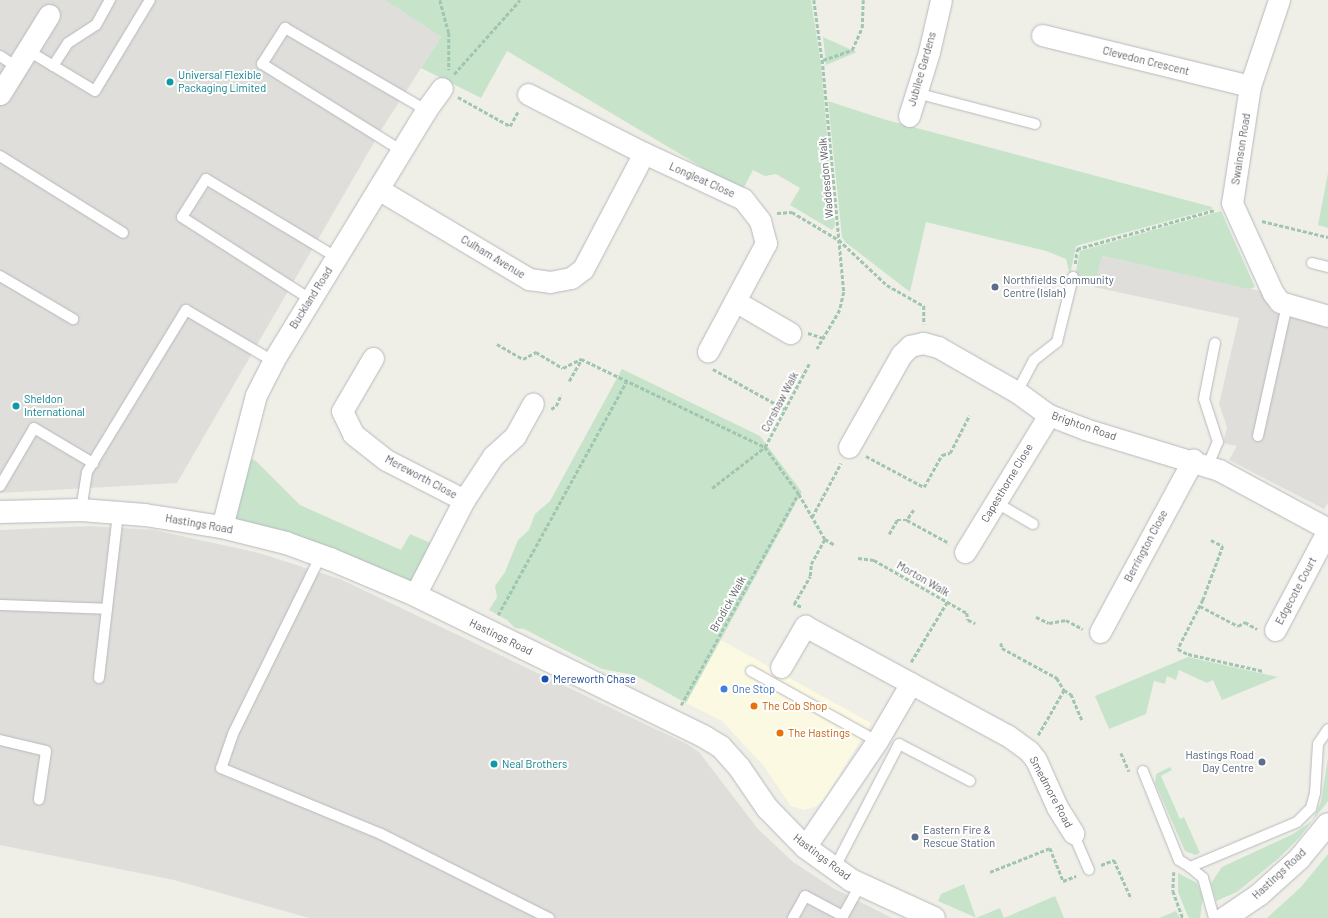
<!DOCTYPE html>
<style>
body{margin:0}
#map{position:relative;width:1328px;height:918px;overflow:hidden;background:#efefe8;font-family:Barlow,sans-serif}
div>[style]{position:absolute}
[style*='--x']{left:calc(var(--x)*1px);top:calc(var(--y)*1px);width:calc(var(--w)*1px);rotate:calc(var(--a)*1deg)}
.commercial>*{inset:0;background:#fbf9e1}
.industrial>*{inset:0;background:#dfdeda}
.green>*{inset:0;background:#c7e4cb}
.path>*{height:2.5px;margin-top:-1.25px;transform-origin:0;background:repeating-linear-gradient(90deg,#a0c5b0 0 4px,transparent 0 6px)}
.roads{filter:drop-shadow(0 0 1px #b7b8bd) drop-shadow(0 0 1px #b7b8bd)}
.service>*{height:10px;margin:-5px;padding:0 5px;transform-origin:5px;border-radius:5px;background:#fff}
.minor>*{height:21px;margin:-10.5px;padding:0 10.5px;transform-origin:10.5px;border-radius:10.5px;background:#fff}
.tertiary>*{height:22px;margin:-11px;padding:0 11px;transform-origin:11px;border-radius:11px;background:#fff}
.dots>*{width:11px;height:11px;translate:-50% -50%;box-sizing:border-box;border:2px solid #fff;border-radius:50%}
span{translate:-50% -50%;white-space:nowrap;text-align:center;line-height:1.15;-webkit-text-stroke:4px #fff;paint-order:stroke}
.street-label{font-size:11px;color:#5f6166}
.culture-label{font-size:11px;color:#0d838f}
.left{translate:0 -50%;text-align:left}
.service-label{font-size:11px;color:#4e5e75}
.right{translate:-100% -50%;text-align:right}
.transit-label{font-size:11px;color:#164399}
.shop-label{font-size:11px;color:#366cbe}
.food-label{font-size:11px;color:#c56008}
</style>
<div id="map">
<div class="commercial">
<div style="clip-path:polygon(721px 640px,871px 723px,824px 800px,816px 806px,805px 810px,791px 806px,763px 765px,722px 721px,686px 703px)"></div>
</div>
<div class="industrial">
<div style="clip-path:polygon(0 0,385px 0,441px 37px,383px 127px,177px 483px,0 493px)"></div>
<div style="clip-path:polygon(1101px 256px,1265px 292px,1270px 309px,1280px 315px,1328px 325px,1328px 503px,1324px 509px,1229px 460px,1237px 446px,1223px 443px,1227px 427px,1219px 404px,1239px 318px,1094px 287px)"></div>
<div style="clip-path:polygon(89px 526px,154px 530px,259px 553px,340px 579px,687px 744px,699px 752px,758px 829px,793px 862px,833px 888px,892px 918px,309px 918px,174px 880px,0 845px,0 530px)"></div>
</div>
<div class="green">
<div style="clip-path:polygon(385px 0,811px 0,821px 65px,835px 226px,832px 230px,790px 205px,800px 188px,776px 174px,765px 176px,753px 170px,742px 191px,507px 51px,481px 98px,421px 68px,441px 37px)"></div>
<div style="clip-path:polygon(823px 37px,852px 50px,857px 52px,826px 65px)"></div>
<div style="clip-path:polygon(828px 101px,883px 119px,1212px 207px,1212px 209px,1076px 246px,1070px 275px,1066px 259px,1046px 251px,926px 222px,910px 292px,845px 242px,842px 237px)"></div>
<div style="clip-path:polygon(1328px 173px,1328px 228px,1318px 225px)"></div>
<div style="clip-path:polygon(1221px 211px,1255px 287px,1249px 289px,1102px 256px,1095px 282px,1075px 276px,1080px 251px)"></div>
<div style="clip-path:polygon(622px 369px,760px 436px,802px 492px,686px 703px,635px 675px,602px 669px,524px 629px,515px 628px,507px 620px,489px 610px,497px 597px,495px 586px,505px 572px,518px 540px,529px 530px,535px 514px,550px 501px)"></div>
<div style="clip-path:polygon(241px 454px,256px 461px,300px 505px,401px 550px,410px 534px,435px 545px,415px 595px,222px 527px)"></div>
<div style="clip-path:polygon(1188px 657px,1278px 677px,1222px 700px,1213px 680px,1207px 683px,1179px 670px,1176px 680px,1167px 676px,1165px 684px,1154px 681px,1146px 714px,1109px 729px,1095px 696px)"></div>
<div style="clip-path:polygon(1328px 758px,1328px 801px,1299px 838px,1279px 858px,1237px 892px,1216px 901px,1211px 883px,1222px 867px,1293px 834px,1312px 821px,1321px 802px)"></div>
<div style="clip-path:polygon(1170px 767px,1172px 770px,1161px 776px,1180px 819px,1184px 817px,1200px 853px,1195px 855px,1185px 851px,1155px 783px,1156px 774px)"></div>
<div style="clip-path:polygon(1328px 854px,1328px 918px,1267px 918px,1301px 887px)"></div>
<div style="clip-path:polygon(1178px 873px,1197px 883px,1203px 897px,1200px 918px,1189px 918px,1187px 914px,1178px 892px)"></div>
<div style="clip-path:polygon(964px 884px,976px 918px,1000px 908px,1004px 918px,1055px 896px,1064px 918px,977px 918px,938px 901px,941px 894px)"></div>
<div style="clip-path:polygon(1176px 911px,1180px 918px,1159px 918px)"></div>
</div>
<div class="path">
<div style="--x:440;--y:0;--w:34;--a:75"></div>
<div style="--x:449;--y:33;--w:37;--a:90"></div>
<div style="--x:814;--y:0;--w:67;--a:82.2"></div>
<div style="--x:823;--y:66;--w:227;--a:84.7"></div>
<div style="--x:844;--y:292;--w:18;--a:103"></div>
<div style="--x:840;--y:310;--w:45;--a:120.5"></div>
<div style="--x:823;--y:60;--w:31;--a:-19"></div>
<div style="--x:852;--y:50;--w:24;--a:-66"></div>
<div style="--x:862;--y:28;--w:28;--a:-88"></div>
<div style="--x:454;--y:74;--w:99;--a:-48.3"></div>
<div style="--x:458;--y:97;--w:60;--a:29.1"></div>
<div style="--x:510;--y:126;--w:18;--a:-61"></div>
<div style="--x:777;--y:213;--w:15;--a:-4"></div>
<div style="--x:792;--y:212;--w:55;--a:30.8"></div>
<div style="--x:839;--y:240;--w:66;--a:43.2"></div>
<div style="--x:887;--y:285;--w:43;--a:29.6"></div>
<div style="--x:924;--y:306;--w:18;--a:90"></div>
<div style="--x:1262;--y:221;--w:68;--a:13.6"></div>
<div style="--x:1075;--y:264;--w:15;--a:-82"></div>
<div style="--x:1077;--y:249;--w:143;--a:-15.8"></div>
<div style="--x:808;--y:333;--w:16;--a:18"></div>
<div style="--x:497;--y:344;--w:30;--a:30"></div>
<div style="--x:523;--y:359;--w:15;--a:-28"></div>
<div style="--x:536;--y:352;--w:31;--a:31"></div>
<div style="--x:563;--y:368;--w:20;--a:-27"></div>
<div style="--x:581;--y:359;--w:204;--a:25.6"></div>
<div style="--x:765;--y:447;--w:58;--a:54.1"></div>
<div style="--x:799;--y:494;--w:52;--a:60"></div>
<div style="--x:825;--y:539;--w:12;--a:31"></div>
<div style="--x:713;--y:369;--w:82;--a:29.1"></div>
<div style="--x:569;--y:381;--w:24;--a:-60"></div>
<div style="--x:551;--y:409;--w:6;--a:-31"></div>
<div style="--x:556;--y:406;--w:12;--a:-66"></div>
<div style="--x:866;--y:456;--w:66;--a:28.1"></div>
<div style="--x:924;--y:487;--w:37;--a:-61"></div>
<div style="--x:942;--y:455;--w:8;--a:-14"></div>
<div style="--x:950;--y:453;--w:42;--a:-62.8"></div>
<div style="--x:712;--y:488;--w:67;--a:-37.7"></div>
<div style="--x:765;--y:447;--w:94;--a:-62.1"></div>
<div style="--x:914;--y:510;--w:12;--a:125"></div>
<div style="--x:907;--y:520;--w:48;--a:28.7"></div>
<div style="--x:812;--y:517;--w:61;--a:-61.8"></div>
<div style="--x:889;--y:534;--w:16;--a:-60"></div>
<div style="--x:897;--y:520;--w:10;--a:0"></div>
<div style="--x:1211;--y:540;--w:13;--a:27"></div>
<div style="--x:1223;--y:546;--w:58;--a:110.3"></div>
<div style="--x:1203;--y:600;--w:55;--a:117"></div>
<div style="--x:1178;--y:649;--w:11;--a:27"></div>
<div style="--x:1188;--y:654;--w:77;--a:12.8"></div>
<div style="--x:858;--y:558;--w:16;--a:7"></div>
<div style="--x:874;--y:560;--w:107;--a:29.7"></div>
<div style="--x:967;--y:613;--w:7;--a:82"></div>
<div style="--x:968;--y:620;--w:8;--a:23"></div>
<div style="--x:1200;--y:606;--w:43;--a:27.8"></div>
<div style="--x:1238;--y:626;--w:8;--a:-30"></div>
<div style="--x:1245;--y:622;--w:14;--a:30"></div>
<div style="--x:801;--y:607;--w:8;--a:-157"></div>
<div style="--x:794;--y:604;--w:32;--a:-60"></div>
<div style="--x:810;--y:576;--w:12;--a:-85"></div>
<div style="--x:811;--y:564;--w:29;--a:-61"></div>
<div style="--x:498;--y:615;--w:266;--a:-61.2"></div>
<div style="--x:1036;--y:617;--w:14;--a:25"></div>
<div style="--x:1049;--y:623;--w:17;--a:-10"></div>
<div style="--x:1066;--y:620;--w:19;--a:28"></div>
<div style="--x:1001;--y:643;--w:5;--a:79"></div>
<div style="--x:1002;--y:648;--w:63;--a:28.6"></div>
<div style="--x:1057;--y:678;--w:14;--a:60"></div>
<div style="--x:1064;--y:690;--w:8;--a:30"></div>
<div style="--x:1071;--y:694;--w:28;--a:67"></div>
<div style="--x:911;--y:662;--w:70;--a:-59"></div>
<div style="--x:681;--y:705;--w:241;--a:-61"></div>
<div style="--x:1038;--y:735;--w:52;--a:-60"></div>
<div style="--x:1121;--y:753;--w:20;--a:66"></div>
<div style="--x:1101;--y:865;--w:14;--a:-21"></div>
<div style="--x:1114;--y:860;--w:42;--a:65.9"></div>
<div style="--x:990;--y:872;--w:65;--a:-21.8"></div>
<div style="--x:1050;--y:848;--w:35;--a:68"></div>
<div style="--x:1063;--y:881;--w:14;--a:-21"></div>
<div style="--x:1174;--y:872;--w:19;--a:93"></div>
<div style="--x:1173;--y:891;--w:29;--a:70"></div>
</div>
<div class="roads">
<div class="service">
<div style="--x:27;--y:50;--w:79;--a:31.1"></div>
<div style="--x:95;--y:91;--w:106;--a:-58.9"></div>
<div style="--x:0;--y:56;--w:20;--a:33"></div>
<div style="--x:53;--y:66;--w:27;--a:-57"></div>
<div style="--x:68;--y:43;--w:33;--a:-33"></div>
<div style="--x:96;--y:25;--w:29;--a:-61"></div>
<div style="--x:916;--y:93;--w:123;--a:14.6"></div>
<div style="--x:402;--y:151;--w:165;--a:-148.1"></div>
<div style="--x:262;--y:64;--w:43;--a:-57.4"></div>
<div style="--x:285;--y:28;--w:163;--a:30.2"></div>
<div style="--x:0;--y:156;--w:145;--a:32"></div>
<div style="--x:1312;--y:263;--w:16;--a:14"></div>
<div style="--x:0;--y:276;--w:85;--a:30.5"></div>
<div style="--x:310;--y:299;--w:152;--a:-147.4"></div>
<div style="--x:182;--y:217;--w:45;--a:-57.7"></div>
<div style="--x:206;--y:179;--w:152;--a:31"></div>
<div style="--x:1017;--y:392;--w:36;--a:-62"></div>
<div style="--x:1034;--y:360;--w:29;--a:-38"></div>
<div style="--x:1057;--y:342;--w:67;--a:-76.2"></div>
<div style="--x:1258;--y:436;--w:134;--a:-77.5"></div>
<div style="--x:1208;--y:465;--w:25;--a:-67"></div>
<div style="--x:1218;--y:442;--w:45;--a:-108"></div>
<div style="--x:1204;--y:399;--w:57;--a:-78.9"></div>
<div style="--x:0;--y:486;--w:67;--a:-59.6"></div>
<div style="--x:34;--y:428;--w:69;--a:30.7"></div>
<div style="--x:995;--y:502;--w:44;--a:30.1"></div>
<div style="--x:81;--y:510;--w:38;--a:-81"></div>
<div style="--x:87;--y:472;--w:190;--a:-58.6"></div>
<div style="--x:186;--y:310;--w:101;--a:30.4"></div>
<div style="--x:321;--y:555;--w:199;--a:116.2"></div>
<div style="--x:233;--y:734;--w:36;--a:109"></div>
<div style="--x:221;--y:768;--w:173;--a:22.4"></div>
<div style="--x:381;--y:834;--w:188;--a:26.6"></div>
<div style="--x:0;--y:605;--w:107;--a:2.1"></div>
<div style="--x:751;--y:671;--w:144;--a:29.1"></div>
<div style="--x:99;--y:678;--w:166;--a:-83.4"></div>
<div style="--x:0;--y:740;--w:47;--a:13.4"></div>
<div style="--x:46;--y:751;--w:49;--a:98.3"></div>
<div style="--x:1143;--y:771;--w:96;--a:68"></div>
<div style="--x:1179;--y:860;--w:13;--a:32"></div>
<div style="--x:1190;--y:867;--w:116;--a:-22.8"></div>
<div style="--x:1297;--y:822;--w:20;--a:-45"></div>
<div style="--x:1311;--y:808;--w:16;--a:-75"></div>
<div style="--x:1315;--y:793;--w:49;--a:-86.5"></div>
<div style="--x:1318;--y:744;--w:18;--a:-56"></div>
<div style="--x:1073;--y:833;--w:40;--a:66.6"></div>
<div style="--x:1190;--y:867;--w:17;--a:40"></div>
<div style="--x:1203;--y:878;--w:41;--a:74.6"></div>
<div style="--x:834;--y:869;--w:141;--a:-62.5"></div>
<div style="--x:899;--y:744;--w:80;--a:27.5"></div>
<div style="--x:793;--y:918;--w:25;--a:-61"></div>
<div style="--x:805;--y:896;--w:43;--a:27.8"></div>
<div style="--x:843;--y:916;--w:37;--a:-61"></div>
</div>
<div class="minor">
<div style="--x:1279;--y:0;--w:91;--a:108.6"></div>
<div style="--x:1250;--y:86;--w:118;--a:98.7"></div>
<div style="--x:1232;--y:203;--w:99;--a:65.5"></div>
<div style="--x:1273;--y:293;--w:11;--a:52"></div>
<div style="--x:1280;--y:302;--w:50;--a:16.3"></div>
<div style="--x:1042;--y:35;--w:214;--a:13.8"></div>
<div style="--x:0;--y:94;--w:93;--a:-58.2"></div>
<div style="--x:528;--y:94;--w:130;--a:27"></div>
<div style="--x:644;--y:153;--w:109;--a:24.9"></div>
<div style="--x:743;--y:199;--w:28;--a:52"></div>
<div style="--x:760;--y:221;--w:23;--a:75"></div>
<div style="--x:766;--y:243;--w:123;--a:118.2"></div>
<div style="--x:909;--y:116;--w:67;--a:-72.6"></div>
<div style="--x:929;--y:52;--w:53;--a:-77"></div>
<div style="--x:378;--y:189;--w:176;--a:30.8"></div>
<div style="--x:529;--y:279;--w:21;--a:8"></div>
<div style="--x:550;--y:282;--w:21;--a:-11"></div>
<div style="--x:571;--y:278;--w:15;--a:-37"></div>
<div style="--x:583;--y:269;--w:131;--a:-62.3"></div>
<div style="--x:735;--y:301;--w:64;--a:30.2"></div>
<div style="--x:373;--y:358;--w:61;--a:120.3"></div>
<div style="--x:342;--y:411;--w:25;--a:64"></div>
<div style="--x:353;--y:434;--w:42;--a:38.2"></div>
<div style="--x:386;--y:460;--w:88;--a:27.1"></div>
<div style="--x:849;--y:447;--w:106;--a:-60.5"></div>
<div style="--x:901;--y:355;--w:13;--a:-45"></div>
<div style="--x:910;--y:346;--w:13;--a:-13"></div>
<div style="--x:923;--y:343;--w:16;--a:15"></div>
<div style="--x:938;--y:347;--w:91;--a:29.7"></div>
<div style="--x:1017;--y:392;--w:39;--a:36"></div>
<div style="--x:1049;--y:415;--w:39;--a:21"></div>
<div style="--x:1085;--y:429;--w:140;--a:17"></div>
<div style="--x:1219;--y:470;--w:124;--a:28.4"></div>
<div style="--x:222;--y:527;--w:136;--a:-75.6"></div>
<div style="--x:256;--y:395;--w:38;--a:-63"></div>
<div style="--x:273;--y:361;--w:294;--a:-58.6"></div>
<div style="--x:426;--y:110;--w:27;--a:-54"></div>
<div style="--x:965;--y:552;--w:161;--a:-58.5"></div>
<div style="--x:415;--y:595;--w:107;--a:-62.7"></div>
<div style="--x:464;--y:500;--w:53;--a:-56.6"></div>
<div style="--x:493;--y:456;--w:30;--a:-42"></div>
<div style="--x:515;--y:436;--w:37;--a:-61"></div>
<div style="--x:1275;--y:630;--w:113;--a:-62.1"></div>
<div style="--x:1100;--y:632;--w:196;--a:-61.6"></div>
<div style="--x:781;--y:667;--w:48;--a:-59.7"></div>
<div style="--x:805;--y:626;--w:230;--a:28.4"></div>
<div style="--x:1007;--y:735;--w:27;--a:36"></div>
<div style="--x:1029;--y:751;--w:11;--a:52"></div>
<div style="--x:1036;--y:760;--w:51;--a:65.9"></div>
<div style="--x:1057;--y:807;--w:31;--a:58"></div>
<div style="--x:805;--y:847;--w:128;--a:-55.8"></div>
<div style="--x:877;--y:741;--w:67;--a:-59.6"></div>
</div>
<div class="tertiary">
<div style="--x:0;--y:512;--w:81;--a:-1.4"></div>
<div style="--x:81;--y:510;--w:64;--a:4.5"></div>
<div style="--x:145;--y:515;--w:78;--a:8.9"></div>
<div style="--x:222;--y:527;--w:66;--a:14"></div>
<div style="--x:286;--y:543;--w:47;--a:20"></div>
<div style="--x:330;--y:559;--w:92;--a:23"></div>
<div style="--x:415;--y:595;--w:321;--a:26.1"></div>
<div style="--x:703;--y:736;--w:21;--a:31"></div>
<div style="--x:721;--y:747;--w:27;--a:48"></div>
<div style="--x:739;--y:767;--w:50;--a:55.7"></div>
<div style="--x:767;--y:808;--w:54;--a:45.7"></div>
<div style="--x:805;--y:847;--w:57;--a:35.7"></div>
<div style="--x:851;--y:880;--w:91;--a:24.6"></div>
<div style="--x:1225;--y:918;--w:41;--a:-34.1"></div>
<div style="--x:1259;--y:895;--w:54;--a:-42"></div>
<div style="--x:1299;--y:859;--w:45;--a:-50.4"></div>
</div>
</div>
<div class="dots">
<div style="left:170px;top:82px;background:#0f9aa8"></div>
<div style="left:995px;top:287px;background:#5c6f8a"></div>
<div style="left:16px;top:406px;background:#0f9aa8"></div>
<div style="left:545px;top:679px;background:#1a4fb4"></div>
<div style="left:724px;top:689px;background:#3f7fe0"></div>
<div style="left:754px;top:706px;background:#e8710a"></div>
<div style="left:780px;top:733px;background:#e8710a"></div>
<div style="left:1262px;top:762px;background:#5c6f8a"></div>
<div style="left:494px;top:764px;background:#0f9aa8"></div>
<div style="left:915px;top:837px;background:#5c6f8a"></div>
</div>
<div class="street-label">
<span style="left:1146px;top:61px;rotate:14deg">Clevedon Crescent</span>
<span style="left:922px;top:69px;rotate:-74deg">Jubilee Gardens</span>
<span style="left:1241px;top:149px;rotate:-81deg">Swainson Road</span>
<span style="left:826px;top:178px;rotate:-95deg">Waddesdon Walk</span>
<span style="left:702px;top:180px;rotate:24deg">Longleat Close</span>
<span style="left:493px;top:257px;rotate:31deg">Culham Avenue</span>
<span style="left:311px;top:298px;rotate:-58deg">Buckland Road</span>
<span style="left:780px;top:402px;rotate:-62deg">Corshaw Walk</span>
<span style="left:1084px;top:426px;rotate:19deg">Brighton Road</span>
<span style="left:421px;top:477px;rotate:28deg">Mereworth Close</span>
<span style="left:1007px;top:483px;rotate:-59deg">Capesthorne Close</span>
<span style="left:199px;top:524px;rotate:10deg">Hastings Road</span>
<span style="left:1146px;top:546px;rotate:-62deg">Berrington Close</span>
<span style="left:923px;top:579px;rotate:30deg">Morton Walk</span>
<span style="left:1296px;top:591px;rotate:-62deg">Edgecote Court</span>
<span style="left:728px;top:604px;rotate:-61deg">Brodick Walk</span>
<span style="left:501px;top:637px;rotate:26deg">Hastings Road</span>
<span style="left:1051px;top:792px;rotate:62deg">Smedmore Road</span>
<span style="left:822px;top:857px;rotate:37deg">Hastings Road</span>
<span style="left:1279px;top:874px;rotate:-43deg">Hastings Road</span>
</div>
<div class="culture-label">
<span class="left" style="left:178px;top:82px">Universal Flexible<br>Packaging Limited</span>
<span class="left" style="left:24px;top:406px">Sheldon<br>International</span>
<span class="left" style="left:502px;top:764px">Neal Brothers</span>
</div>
<div class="service-label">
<span class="left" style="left:1003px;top:287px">Northfields Community<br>Centre (Islah)</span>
<span class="right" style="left:1254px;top:762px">Hastings Road<br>Day Centre</span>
<span class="left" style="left:923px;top:837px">Eastern Fire &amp;<br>Rescue Station</span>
</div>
<div class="transit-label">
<span class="left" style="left:553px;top:679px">Mereworth Chase</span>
</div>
<div class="shop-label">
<span class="left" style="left:732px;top:689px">One Stop</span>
</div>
<div class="food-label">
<span class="left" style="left:762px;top:706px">The Cob Shop</span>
<span class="left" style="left:788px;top:733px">The Hastings</span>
</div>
</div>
